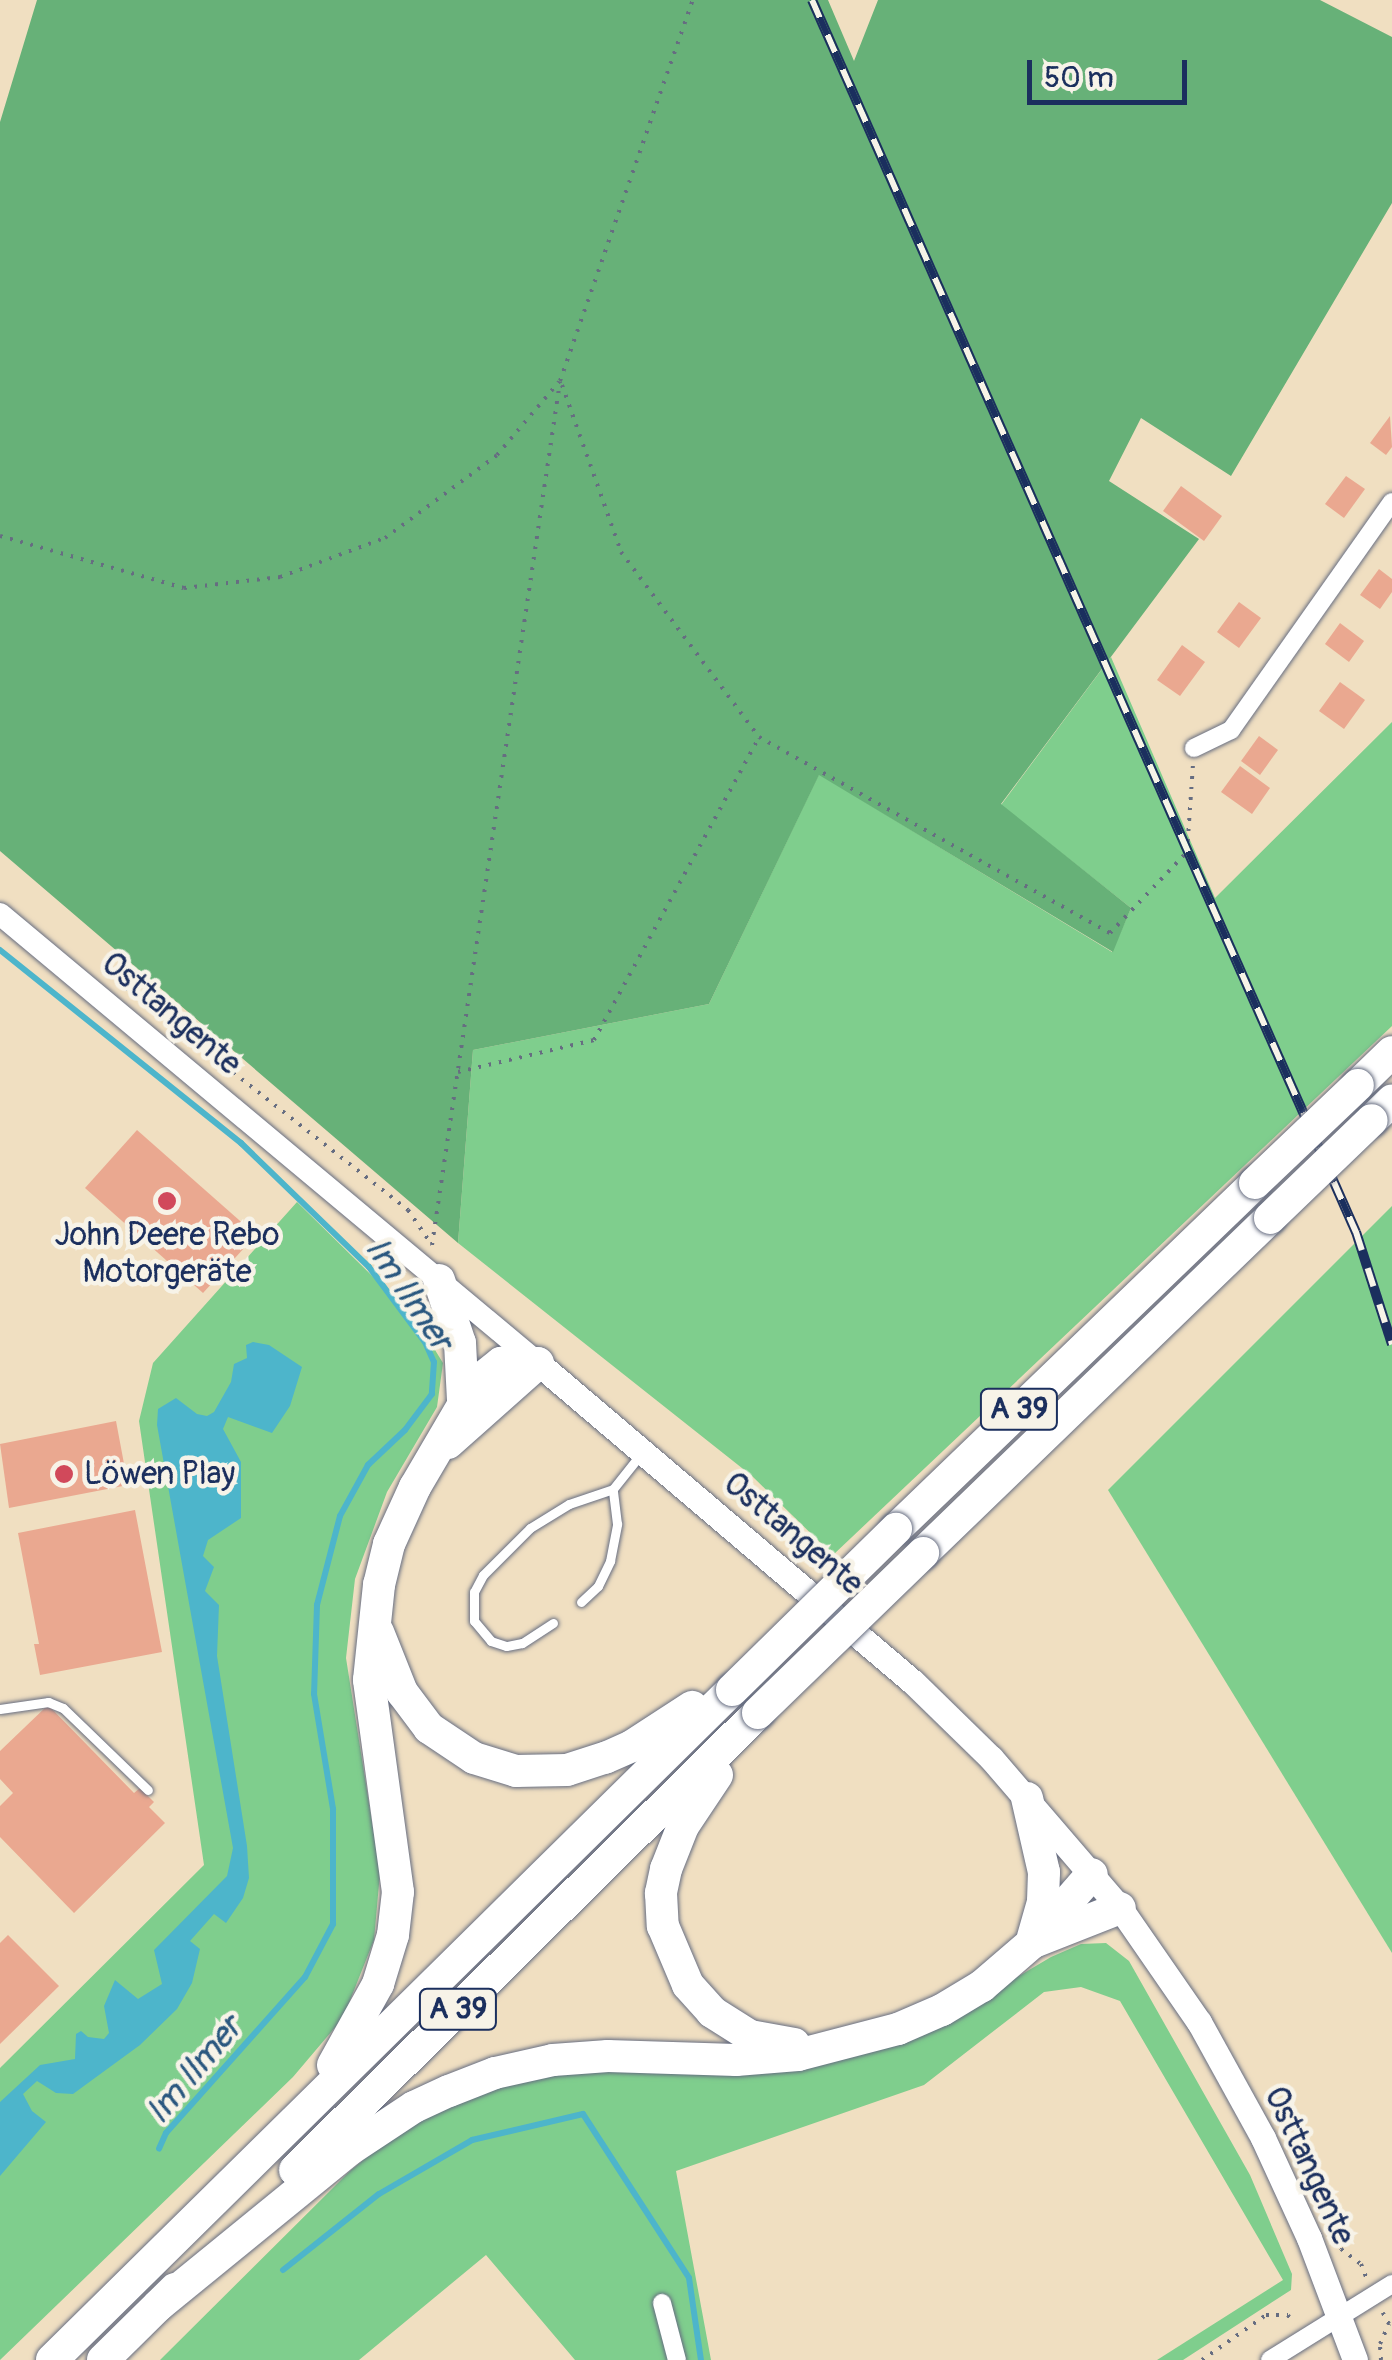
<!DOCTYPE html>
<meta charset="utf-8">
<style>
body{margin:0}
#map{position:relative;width:1392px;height:2360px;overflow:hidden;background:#f0dfc1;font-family:Pangolin,sans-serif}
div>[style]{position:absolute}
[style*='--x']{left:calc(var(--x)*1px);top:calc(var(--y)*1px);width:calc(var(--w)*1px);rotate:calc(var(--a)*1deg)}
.green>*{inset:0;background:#7fce8d}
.forest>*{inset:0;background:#67b178}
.water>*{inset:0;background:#4db5cb}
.stream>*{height:6px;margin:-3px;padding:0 3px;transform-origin:3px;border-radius:3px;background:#4db5cb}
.building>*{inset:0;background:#eaa890}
.path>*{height:4px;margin-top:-2px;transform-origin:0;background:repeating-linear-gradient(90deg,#666d81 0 2.5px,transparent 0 10.5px)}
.roads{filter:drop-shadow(0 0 2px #666d81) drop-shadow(0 0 2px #666d81)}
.service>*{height:9px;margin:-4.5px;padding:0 4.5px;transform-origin:4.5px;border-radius:4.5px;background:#fff}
.minor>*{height:18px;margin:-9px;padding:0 9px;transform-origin:9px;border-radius:9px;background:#fff}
.tertiary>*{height:22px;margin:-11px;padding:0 11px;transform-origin:11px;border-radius:11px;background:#fff}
.secondary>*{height:25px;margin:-12.5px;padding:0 12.5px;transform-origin:12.5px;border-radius:12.5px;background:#fff}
.motorway>*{height:32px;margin:-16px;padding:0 16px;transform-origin:16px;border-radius:16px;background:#fff}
.rail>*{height:10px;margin-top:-5px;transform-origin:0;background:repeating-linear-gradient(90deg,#f7f3e8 0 19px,#1b2f5e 0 38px);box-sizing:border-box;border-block:2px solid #1b2f5e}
.bridges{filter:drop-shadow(0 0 2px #666d81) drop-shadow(0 0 2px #666d81)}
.motorway-bridge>*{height:32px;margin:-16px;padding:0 16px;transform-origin:16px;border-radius:16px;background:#fff}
.dots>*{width:28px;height:28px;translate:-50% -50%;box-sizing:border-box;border:5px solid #f7f3e8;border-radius:50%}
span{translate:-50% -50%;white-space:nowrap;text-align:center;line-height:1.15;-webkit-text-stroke:9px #f7f3e8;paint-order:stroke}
.shield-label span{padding:2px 8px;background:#f7f3e8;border:2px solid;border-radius:8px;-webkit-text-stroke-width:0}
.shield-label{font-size:30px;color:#1b2f5e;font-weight:700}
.street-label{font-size:32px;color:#1b2f5e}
.poi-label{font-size:32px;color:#1b2f5e}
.left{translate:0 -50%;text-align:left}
.water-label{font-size:35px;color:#2a577f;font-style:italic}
.scale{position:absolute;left:1027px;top:60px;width:160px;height:45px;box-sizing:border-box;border:5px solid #1b2f5e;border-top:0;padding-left:12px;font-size:30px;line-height:35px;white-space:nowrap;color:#1b2f5e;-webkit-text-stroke:8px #f7f3e8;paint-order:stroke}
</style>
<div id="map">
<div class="green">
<div style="clip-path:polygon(1111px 657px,1215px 898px,1392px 722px,1392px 1026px,833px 1555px,752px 1476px,458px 1243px,473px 1050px,709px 1004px,819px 774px,1112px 952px,1131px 908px,1001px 805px)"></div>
<div style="clip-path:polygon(297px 1202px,416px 1319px,443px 1363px,437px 1407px,387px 1492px,355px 1579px,346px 1658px,380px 1873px,374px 1940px,343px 2018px,293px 2077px,0 2360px,0 2068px,204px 1865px,139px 1421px,153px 1363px)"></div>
<div style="clip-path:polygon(1392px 1206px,1392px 1953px,1108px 1490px)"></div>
<div style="clip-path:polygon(1106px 1943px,1129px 1961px,1250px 2175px,1292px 2274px,1291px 2290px,1183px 2360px,1157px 2360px,1283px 2280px,1120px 2001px,1081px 1987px,1044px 1992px,924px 2085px,676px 2171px,711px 2360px,575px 2360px,486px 2255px,359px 2360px,160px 2360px,350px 2171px,412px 2120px,494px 2084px,942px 2022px,1051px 1957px,1081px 1944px)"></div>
</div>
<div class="forest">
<div style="clip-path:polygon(37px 0,828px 0,854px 61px,878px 0,1320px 0,1392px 37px,1392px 203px,1231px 476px,1141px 418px,1109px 481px,1199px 539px,1001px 804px,1131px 908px,1113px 952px,819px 775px,709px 1004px,473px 1050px,458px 1243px,0 851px,0 122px)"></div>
</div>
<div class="water">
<div style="clip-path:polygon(253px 1342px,269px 1345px,302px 1367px,290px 1406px,272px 1433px,228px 1417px,223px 1429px,241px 1462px,241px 1518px,208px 1540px,203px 1556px,214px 1567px,205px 1591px,219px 1605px,217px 1656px,247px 1846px,249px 1878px,243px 1898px,226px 1923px,214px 1914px,190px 1941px,200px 1949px,192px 1983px,177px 2009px,140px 2045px,73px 2094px,56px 2093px,37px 2081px,23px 2094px,32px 2111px,46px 2122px,0 2176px,0 2102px,40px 2065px,75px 2059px,76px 2034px,81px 2031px,88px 2037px,104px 2039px,109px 2033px,104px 2006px,115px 1980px,138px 1999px,162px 1984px,154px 1950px,227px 1876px,233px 1848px,157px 1425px,158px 1409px,176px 1398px,197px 1414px,207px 1416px,214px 1412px,231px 1382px,234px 1364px,247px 1358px,246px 1345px)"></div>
</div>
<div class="stream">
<div style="--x:0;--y:950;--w:309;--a:38.7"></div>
<div style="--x:241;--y:1143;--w:178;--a:44.1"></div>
<div style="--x:369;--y:1267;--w:94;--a:53.3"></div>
<div style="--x:425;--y:1342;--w:22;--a:66"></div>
<div style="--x:434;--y:1362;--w:32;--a:94"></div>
<div style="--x:432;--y:1394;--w:45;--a:126.9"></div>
<div style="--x:405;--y:1430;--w:51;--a:136.6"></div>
<div style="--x:368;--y:1465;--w:58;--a:118.8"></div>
<div style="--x:340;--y:1516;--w:92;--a:104.5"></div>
<div style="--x:317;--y:1605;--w:89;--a:91.9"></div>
<div style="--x:314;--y:1694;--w:117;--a:80.6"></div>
<div style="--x:333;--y:1809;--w:115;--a:90"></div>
<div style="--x:333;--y:1924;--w:60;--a:117.8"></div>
<div style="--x:305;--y:1977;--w:209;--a:131.7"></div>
<div style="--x:166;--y:2133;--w:17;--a:114"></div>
<div style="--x:283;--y:2270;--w:122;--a:-38.4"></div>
<div style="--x:379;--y:2194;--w:108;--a:-30.1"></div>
<div style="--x:472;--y:2140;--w:114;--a:-13.2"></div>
<div style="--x:583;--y:2114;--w:195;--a:57.1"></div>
<div style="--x:689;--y:2278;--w:83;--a:81.7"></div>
</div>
<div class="building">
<div style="clip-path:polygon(1390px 416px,1392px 447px,1386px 455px,1370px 443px)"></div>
<div style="clip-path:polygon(1346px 476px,1365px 489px,1344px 518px,1325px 504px)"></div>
<div style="clip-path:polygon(1181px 486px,1222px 516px,1204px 541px,1163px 511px)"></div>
<div style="clip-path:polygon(1379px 569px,1392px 579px,1392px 592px,1380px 609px,1360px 595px)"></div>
<div style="clip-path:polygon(1239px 602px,1261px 618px,1239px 648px,1217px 632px)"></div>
<div style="clip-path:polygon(1340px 623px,1364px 641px,1349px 662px,1325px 644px)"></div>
<div style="clip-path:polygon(1182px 645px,1205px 662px,1180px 696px,1157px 680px)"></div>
<div style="clip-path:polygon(1340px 682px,1365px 700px,1344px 729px,1319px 711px)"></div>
<div style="clip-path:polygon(1259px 736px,1278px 750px,1260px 775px,1241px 761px)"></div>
<div style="clip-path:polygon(1240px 766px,1270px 788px,1252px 814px,1221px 792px)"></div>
<div style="clip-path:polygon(137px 1130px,256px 1235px,203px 1293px,85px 1188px)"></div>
<div style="clip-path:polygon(116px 1421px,128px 1485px,9px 1508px,0 1444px)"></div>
<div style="clip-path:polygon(135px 1510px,162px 1652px,40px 1675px,34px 1644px,39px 1644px,18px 1533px)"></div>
<div style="clip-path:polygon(48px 1705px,134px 1793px,140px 1788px,154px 1802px,149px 1807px,165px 1823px,74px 1913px,0 1837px,0 1806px,13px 1793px,0 1779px,0 1751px)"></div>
<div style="clip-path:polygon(8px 1935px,59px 1986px,0 2044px,0 1943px)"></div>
</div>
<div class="path">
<div style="--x:562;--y:385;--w:177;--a:70.5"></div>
<div style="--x:621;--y:552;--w:231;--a:53.3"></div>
<div style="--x:0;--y:536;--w:191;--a:15.8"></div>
<div style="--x:184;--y:588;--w:97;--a:-6.5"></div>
<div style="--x:280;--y:577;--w:112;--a:-20.4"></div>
<div style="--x:385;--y:538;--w:139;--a:-36.5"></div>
<div style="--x:497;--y:455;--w:96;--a:-49.7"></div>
<div style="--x:126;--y:988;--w:359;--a:38.2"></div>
<div style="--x:408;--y:1210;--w:42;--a:55.6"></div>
<div style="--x:458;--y:1072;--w:140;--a:-13.2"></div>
<div style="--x:594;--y:1040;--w:345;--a:-61.4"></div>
<div style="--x:759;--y:737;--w:402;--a:29.2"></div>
<div style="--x:1110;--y:933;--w:112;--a:-46.5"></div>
<div style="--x:1187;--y:852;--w:87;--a:-86.1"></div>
<div style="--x:432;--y:1245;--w:873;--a:-81.57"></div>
<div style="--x:560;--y:381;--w:404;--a:-70.8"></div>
<div style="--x:1336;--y:2239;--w:11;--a:63"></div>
<div style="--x:1341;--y:2249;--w:25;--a:37"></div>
<div style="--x:1361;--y:2264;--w:14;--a:69"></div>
<div style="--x:1202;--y:2360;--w:78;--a:-35.1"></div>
<div style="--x:1266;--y:2315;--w:22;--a:0"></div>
<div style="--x:1288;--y:2315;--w:10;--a:61"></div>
<div style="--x:1381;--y:2360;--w:16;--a:-94"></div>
<div style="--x:1380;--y:2344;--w:22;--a:-66"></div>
<div style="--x:1389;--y:2324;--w:13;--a:-119"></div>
</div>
<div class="roads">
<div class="service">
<div style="--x:581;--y:1602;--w:23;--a:-43"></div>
<div style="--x:598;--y:1586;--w:28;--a:-64"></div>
<div style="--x:610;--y:1561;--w:38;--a:-79"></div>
<div style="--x:617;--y:1524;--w:35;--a:-97"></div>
<div style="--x:553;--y:1623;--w:37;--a:147"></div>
<div style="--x:522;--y:1643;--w:16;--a:169"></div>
<div style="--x:506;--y:1646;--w:16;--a:-162"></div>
<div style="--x:491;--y:1641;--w:26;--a:-130"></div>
<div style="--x:474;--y:1621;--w:29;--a:-90"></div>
<div style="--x:474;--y:1592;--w:19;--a:-62"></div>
<div style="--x:483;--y:1575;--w:66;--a:-45"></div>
<div style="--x:530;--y:1528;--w:46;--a:-31.6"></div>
<div style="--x:569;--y:1504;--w:46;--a:-18.8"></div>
<div style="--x:613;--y:1489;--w:43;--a:-51.5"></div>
<div style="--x:0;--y:1709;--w:49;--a:-8.3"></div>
<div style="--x:48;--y:1702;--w:16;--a:22"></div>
<div style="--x:63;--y:1708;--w:118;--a:44"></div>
</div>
<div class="minor">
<div style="--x:1194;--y:748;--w:41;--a:-25.9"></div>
<div style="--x:1231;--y:730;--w:279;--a:-54.8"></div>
<div style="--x:662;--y:2303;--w:59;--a:75.3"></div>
<div style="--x:1270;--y:2360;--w:144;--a:-31.9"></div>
</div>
<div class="tertiary">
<div style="--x:0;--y:914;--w:701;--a:39.85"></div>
</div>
<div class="secondary">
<div style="--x:538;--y:1363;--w:492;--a:40.4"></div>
<div style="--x:913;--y:1682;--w:109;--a:44.3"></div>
<div style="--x:991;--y:1758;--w:198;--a:49.3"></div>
<div style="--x:1120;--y:1908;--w:139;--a:55.3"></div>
<div style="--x:1199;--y:2022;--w:132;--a:61.1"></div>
<div style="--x:1263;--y:2138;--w:110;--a:65.3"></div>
<div style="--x:1309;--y:2238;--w:130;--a:69.3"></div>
</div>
<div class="motorway">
<div style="--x:1358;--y:1085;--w:47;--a:-44.1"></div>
<div style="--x:1372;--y:1120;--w:28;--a:-44"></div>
<div style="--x:439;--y:1280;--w:66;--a:71.6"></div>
<div style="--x:460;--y:1343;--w:58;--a:87"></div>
<div style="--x:448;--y:1443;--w:120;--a:-41.6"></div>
<div style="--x:896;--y:1529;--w:499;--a:-43.9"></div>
<div style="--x:923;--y:1553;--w:482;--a:-44"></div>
<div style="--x:378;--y:1632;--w:65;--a:68.2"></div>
<div style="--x:402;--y:1692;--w:45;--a:53.1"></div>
<div style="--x:429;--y:1728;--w:54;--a:33.7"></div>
<div style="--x:474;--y:1758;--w:44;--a:17.2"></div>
<div style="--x:516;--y:1771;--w:51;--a:-1.1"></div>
<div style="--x:567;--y:1770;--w:40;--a:-18"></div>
<div style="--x:605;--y:1758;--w:30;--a:-24"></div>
<div style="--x:632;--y:1746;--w:72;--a:-33"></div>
<div style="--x:717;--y:1775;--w:61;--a:123.7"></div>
<div style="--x:683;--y:1826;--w:46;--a:111.6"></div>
<div style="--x:666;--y:1869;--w:25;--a:102"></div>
<div style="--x:661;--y:1893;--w:33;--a:87"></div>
<div style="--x:663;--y:1926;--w:64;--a:67"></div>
<div style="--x:688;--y:1985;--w:36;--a:48"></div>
<div style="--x:712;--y:2012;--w:45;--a:32.3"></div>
<div style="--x:750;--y:2036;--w:45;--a:10.3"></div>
<div style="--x:1027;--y:1798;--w:76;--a:77.1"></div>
<div style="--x:1044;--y:1872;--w:30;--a:92"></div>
<div style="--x:1043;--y:1902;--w:37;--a:106"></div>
<div style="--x:1036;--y:1941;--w:90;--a:-21.4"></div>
<div style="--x:333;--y:2065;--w:93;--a:-60.9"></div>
<div style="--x:378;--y:1984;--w:51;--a:-73"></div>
<div style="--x:393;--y:1935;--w:43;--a:-83.4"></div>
<div style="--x:398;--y:1892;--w:214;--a:-97.8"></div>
<div style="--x:369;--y:1680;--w:96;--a:-84"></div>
<div style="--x:379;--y:1585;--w:42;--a:-76.3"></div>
<div style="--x:389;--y:1544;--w:63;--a:-65.5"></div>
<div style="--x:415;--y:1487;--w:121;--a:-59.6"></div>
<div style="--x:476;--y:1383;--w:32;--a:-39"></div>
<div style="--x:501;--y:1363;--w:37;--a:0"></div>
<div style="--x:295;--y:2170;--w:651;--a:-44.63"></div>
<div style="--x:159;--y:2305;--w:245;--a:-39.2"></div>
<div style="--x:349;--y:2150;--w:78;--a:-33.5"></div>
<div style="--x:414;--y:2107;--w:38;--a:-25"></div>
<div style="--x:449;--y:2091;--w:49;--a:-21.4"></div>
<div style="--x:495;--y:2073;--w:59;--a:-12.6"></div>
<div style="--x:553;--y:2060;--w:55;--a:-4.2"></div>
<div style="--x:608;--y:2056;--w:128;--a:1.8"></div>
<div style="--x:736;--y:2060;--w:62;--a:-4.6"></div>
<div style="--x:798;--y:2055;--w:103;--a:-14.6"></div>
<div style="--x:898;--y:2029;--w:48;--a:-23.4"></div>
<div style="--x:942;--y:2010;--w:47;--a:-31"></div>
<div style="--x:982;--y:1986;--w:66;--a:-40.7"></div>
<div style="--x:1032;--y:1943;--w:91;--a:-49"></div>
<div style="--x:52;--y:2360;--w:955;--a:-44.58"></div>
<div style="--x:103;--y:2360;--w:101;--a:-44.6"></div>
</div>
</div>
<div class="rail">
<div style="--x:812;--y:0;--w:1347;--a:66.18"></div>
<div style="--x:1356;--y:1232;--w:118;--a:72.2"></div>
</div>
<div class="bridges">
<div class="motorway-bridge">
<div style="--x:1255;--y:1183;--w:142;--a:-43.6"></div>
<div style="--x:1270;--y:1218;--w:141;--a:-43.9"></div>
<div style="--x:732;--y:1690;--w:230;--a:-44.5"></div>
<div style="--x:758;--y:1713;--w:230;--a:-44.1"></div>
</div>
</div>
<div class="dots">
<div style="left:167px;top:1201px;background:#d1495b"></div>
<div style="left:64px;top:1474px;background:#d1495b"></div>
</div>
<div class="shield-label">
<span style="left:1019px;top:1409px">A 39</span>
<span style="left:458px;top:2009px">A 39</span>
</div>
<div class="street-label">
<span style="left:171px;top:1014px;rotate:40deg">Osttangente</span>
<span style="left:793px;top:1534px;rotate:40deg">Osttangente</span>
<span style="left:1309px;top:2166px;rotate:65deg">Osttangente</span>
</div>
<div class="poi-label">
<span style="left:167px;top:1254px">John Deere Rebo<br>Motorgeräte</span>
<span class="left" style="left:84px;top:1474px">Löwen Play</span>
</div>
<div class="water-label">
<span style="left:409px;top:1294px;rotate:56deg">Im Ilmer</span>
<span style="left:194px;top:2070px;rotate:-50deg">Im Ilmer</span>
</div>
<div class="scale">50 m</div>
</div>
